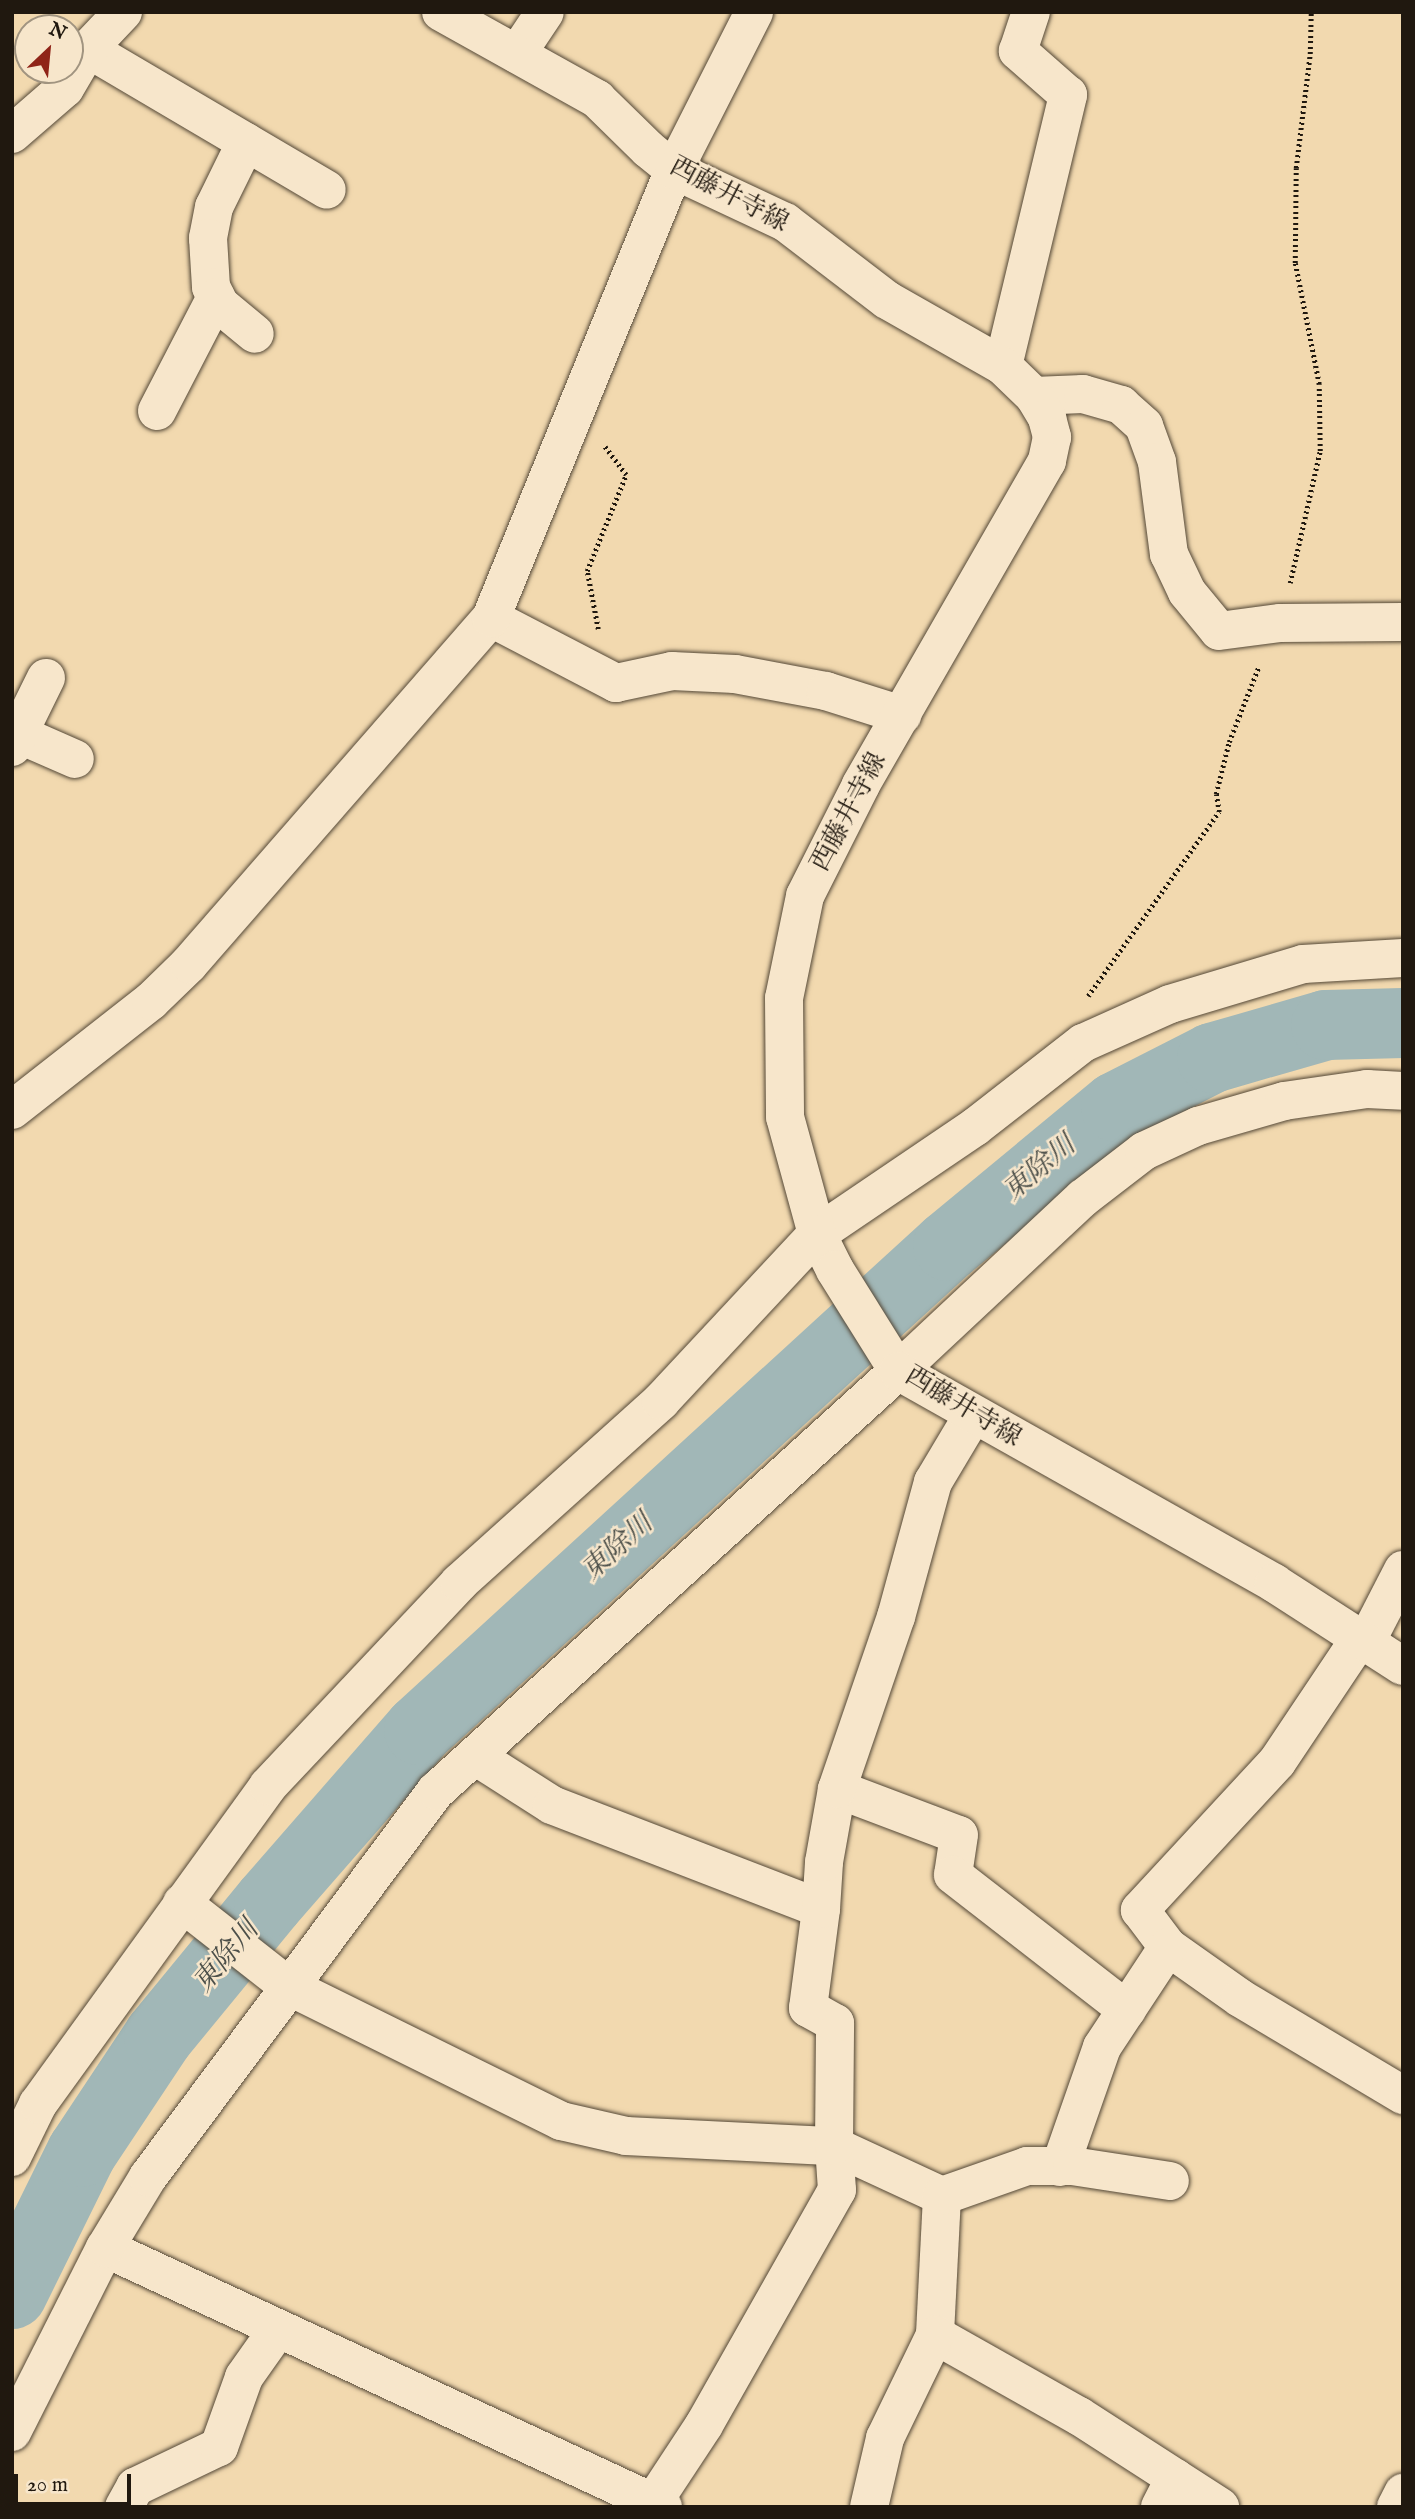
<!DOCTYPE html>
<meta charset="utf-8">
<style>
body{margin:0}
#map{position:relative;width:1415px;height:2519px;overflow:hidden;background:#f2d9af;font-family:"IM FELL English","Noto Serif JP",serif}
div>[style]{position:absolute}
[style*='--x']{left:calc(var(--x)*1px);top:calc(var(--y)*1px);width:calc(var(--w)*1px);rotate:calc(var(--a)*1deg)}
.river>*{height:70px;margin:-35px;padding:0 35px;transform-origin:35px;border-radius:35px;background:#a1b7b7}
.path>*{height:4.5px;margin-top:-2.25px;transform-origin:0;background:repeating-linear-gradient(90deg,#20180f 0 2px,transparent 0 5.5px)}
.roads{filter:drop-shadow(0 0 2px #544837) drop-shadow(0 0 2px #544837)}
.minor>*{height:38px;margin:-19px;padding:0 19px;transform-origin:19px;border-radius:19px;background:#f7e6cb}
.secondary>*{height:38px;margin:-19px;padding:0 19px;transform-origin:19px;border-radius:19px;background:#f7e6cb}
span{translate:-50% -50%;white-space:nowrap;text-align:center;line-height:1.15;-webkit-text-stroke:5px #f7e6cb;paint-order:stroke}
.street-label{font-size:26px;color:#20180f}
.water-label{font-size:28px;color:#4d504a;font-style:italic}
.frame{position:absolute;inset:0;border:14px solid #20180f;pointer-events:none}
.north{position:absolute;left:14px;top:14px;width:70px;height:70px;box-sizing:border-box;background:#f7e6cb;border:2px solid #a19480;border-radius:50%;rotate:26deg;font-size:19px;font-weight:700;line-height:28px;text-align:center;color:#20180f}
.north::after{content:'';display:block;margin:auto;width:24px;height:32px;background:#8f2418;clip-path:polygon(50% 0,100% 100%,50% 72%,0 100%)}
.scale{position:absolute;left:14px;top:2474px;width:117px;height:32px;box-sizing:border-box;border:4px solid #20180f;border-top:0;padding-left:9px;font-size:21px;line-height:24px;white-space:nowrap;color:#20180f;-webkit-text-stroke:5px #f7e6cb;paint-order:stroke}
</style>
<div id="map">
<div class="river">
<div style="--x:12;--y:2294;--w:158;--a:-63.8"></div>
<div style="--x:82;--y:2152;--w:139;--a:-56.4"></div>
<div style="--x:159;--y:2036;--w:173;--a:-50.6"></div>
<div style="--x:269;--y:1902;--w:228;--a:-48.9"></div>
<div style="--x:419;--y:1730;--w:717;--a:-42.46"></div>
<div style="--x:948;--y:1246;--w:218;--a:-39.6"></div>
<div style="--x:1116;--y:1107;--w:108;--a:-27"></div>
<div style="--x:1212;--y:1058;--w:119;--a:-16.1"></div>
<div style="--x:1326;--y:1025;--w:77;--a:-1.5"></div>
</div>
<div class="path">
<div style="--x:1290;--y:583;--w:135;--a:-77.2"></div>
<div style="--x:1320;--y:451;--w:67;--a:-90.9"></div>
<div style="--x:1319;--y:384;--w:123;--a:-101.2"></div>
<div style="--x:1295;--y:263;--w:95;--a:-89.4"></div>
<div style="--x:1296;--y:168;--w:115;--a:-83"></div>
<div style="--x:1310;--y:54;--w:42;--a:-88.6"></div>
<div style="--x:598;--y:629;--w:59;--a:-100.7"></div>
<div style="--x:587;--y:571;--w:104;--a:-67.9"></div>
<div style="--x:626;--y:475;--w:36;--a:-127"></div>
<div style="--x:1088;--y:996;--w:226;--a:-54.6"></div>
<div style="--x:1219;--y:812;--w:18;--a:-99"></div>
<div style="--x:1216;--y:794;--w:54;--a:-76"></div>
<div style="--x:1229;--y:742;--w:82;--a:-68.5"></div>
</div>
<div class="roads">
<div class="minor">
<div style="--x:88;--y:49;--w:277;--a:30.5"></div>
<div style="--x:517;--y:54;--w:50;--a:-56.3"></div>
<div style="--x:12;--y:134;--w:70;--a:-41"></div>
<div style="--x:65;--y:88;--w:45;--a:-59.5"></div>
<div style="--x:88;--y:49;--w:51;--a:-46.6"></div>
<div style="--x:246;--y:142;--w:72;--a:116.2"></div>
<div style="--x:214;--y:207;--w:32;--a:101"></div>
<div style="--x:208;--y:238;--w:49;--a:86.5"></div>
<div style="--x:211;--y:287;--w:20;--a:63"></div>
<div style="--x:220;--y:305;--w:45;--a:39.6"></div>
<div style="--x:1003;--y:366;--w:279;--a:-76.5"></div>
<div style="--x:1068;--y:95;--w:67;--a:-138.7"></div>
<div style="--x:1018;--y:51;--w:41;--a:-71.6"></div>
<div style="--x:1034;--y:396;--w:49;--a:-2.3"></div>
<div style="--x:1083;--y:394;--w:40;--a:16"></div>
<div style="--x:1121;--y:405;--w:31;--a:42"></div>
<div style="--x:1144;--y:426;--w:38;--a:70"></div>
<div style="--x:1157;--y:462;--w:93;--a:82.6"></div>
<div style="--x:1169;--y:554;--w:42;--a:64.7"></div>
<div style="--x:1187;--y:592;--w:50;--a:50.6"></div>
<div style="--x:1219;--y:631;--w:62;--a:-7.5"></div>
<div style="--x:1280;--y:623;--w:123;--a:-0.5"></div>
<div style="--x:157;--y:411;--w:128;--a:-62.6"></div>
<div style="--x:491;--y:618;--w:141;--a:27.5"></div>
<div style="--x:616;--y:683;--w:57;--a:-12.1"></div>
<div style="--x:672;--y:671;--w:63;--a:2.7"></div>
<div style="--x:735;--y:674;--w:93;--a:10.6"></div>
<div style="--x:826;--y:691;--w:80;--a:17.5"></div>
<div style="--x:18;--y:734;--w:62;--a:23.7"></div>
<div style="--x:12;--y:747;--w:77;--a:-63.8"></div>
<div style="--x:12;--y:1110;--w:177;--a:-38.1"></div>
<div style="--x:151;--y:1001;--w:53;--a:-44.2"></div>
<div style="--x:189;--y:964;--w:459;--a:-48.9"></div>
<div style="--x:491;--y:618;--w:484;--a:-67.8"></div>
<div style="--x:674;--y:170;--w:177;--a:-63.1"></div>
<div style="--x:1360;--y:1638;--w:149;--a:123.8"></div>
<div style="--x:1277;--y:1762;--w:202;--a:132.8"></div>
<div style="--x:1140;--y:1910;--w:46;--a:52.9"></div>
<div style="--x:1168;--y:1947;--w:88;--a:35.3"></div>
<div style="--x:1240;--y:1998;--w:190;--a:30.8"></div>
<div style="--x:1366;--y:1642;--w:81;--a:-62.8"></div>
<div style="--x:475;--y:1756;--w:91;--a:32.5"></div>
<div style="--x:552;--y:1805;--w:288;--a:21.1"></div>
<div style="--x:837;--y:1789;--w:130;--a:20.7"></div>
<div style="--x:959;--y:1835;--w:40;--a:98.5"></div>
<div style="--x:953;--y:1875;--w:220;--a:37.8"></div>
<div style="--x:182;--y:1903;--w:135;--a:38.1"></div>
<div style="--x:288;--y:1986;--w:305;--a:26.3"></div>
<div style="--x:561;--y:2121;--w:67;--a:13"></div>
<div style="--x:626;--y:2136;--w:208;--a:2.8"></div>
<div style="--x:834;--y:2146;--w:119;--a:24.8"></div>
<div style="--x:942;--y:2196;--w:139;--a:92.9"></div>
<div style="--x:935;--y:2335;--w:165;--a:29.4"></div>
<div style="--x:1079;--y:2416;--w:168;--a:32.8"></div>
<div style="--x:12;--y:2157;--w:59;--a:-63.9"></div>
<div style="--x:38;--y:2104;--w:392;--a:-54.1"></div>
<div style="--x:268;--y:1786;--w:279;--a:-46.7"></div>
<div style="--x:459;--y:1583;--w:272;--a:-42"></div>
<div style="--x:661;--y:1401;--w:229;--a:-47"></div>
<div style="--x:817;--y:1234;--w:191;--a:-34.1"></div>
<div style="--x:975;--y:1127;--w:137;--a:-37.9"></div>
<div style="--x:1083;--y:1043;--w:95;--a:-24.1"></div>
<div style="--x:1170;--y:1004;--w:139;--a:-16.7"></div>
<div style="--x:1303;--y:964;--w:100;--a:-3.4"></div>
<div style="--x:1060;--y:2167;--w:127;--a:-70.7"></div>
<div style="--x:1102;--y:2047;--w:120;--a:-56.6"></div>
<div style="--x:942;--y:2196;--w:90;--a:-19.4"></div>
<div style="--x:1027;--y:2166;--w:45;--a:0"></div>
<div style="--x:1072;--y:2166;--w:99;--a:8.7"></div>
<div style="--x:12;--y:2432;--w:206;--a:-63.2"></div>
<div style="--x:124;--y:2507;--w:23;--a:-61"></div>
<div style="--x:135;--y:2487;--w:93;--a:-25.5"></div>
<div style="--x:219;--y:2447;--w:74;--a:-70.3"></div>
<div style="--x:244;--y:2377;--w:59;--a:-54.7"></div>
<div style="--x:650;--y:2507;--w:98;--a:-56.6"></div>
<div style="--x:704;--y:2425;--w:270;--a:-60.5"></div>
<div style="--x:837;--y:2190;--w:44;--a:-93.9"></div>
<div style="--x:834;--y:2146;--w:123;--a:-89.5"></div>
<div style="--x:835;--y:2023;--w:31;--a:-151"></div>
<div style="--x:808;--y:2008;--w:100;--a:-82.5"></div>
<div style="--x:821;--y:1909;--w:47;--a:-86.3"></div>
<div style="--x:824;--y:1862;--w:74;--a:-79.9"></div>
<div style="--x:837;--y:1789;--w:182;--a:-71.1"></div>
<div style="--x:896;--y:1617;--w:140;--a:-74.7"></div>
<div style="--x:933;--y:1482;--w:78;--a:-59.2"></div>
<div style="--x:663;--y:2507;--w:615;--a:-155.1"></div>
<div style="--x:105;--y:2248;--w:83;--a:-58.8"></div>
<div style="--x:148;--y:2177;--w:482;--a:-53.3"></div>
<div style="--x:436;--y:1791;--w:624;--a:-42.27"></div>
<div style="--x:898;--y:1371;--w:253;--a:-43.1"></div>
<div style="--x:1083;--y:1198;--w:77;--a:-37.6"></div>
<div style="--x:1144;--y:1151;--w:60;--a:-24.8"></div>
<div style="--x:1198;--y:1126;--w:90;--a:-16.2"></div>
<div style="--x:1284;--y:1101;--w:84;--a:-8.2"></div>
<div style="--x:1367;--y:1089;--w:36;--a:3"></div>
<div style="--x:869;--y:2507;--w:71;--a:-76.9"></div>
<div style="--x:885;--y:2438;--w:114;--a:-64.1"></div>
<div style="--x:1160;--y:2507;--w:33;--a:-63"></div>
<div style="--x:1396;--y:2507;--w:16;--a:-63"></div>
</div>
<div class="secondary">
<div style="--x:441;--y:12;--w:179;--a:29.1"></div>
<div style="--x:597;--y:99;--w:71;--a:44.4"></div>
<div style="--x:648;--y:149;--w:33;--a:39"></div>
<div style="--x:674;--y:170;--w:123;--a:25.1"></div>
<div style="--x:785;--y:222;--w:128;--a:37.4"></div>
<div style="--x:887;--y:300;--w:133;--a:29.6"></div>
<div style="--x:1003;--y:366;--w:43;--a:44.1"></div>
<div style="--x:1034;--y:396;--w:26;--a:59"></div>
<div style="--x:1047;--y:418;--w:20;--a:75"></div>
<div style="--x:1052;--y:437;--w:25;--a:102"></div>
<div style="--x:1047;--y:461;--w:374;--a:119.9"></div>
<div style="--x:861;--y:785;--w:124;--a:116.8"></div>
<div style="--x:805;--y:896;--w:104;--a:101.6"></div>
<div style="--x:784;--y:998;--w:119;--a:89.5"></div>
<div style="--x:785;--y:1117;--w:121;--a:74.7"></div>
<div style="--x:817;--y:1234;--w:40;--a:63.4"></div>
<div style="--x:835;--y:1270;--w:119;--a:58"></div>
<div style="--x:898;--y:1371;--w:432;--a:29.4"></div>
<div style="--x:1274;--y:1583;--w:153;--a:32.8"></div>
</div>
</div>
<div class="street-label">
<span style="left:729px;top:195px;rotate:28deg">西藤井寺線</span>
<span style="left:849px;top:812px;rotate:-62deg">西藤井寺線</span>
<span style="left:963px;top:1407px;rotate:31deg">西藤井寺線</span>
</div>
<div class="water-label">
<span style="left:1040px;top:1169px;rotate:-40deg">東除川</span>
<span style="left:618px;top:1548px;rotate:-42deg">東除川</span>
<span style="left:227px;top:1957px;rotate:-50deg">東除川</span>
</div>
<div class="frame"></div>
<div class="north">N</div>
<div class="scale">20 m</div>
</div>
